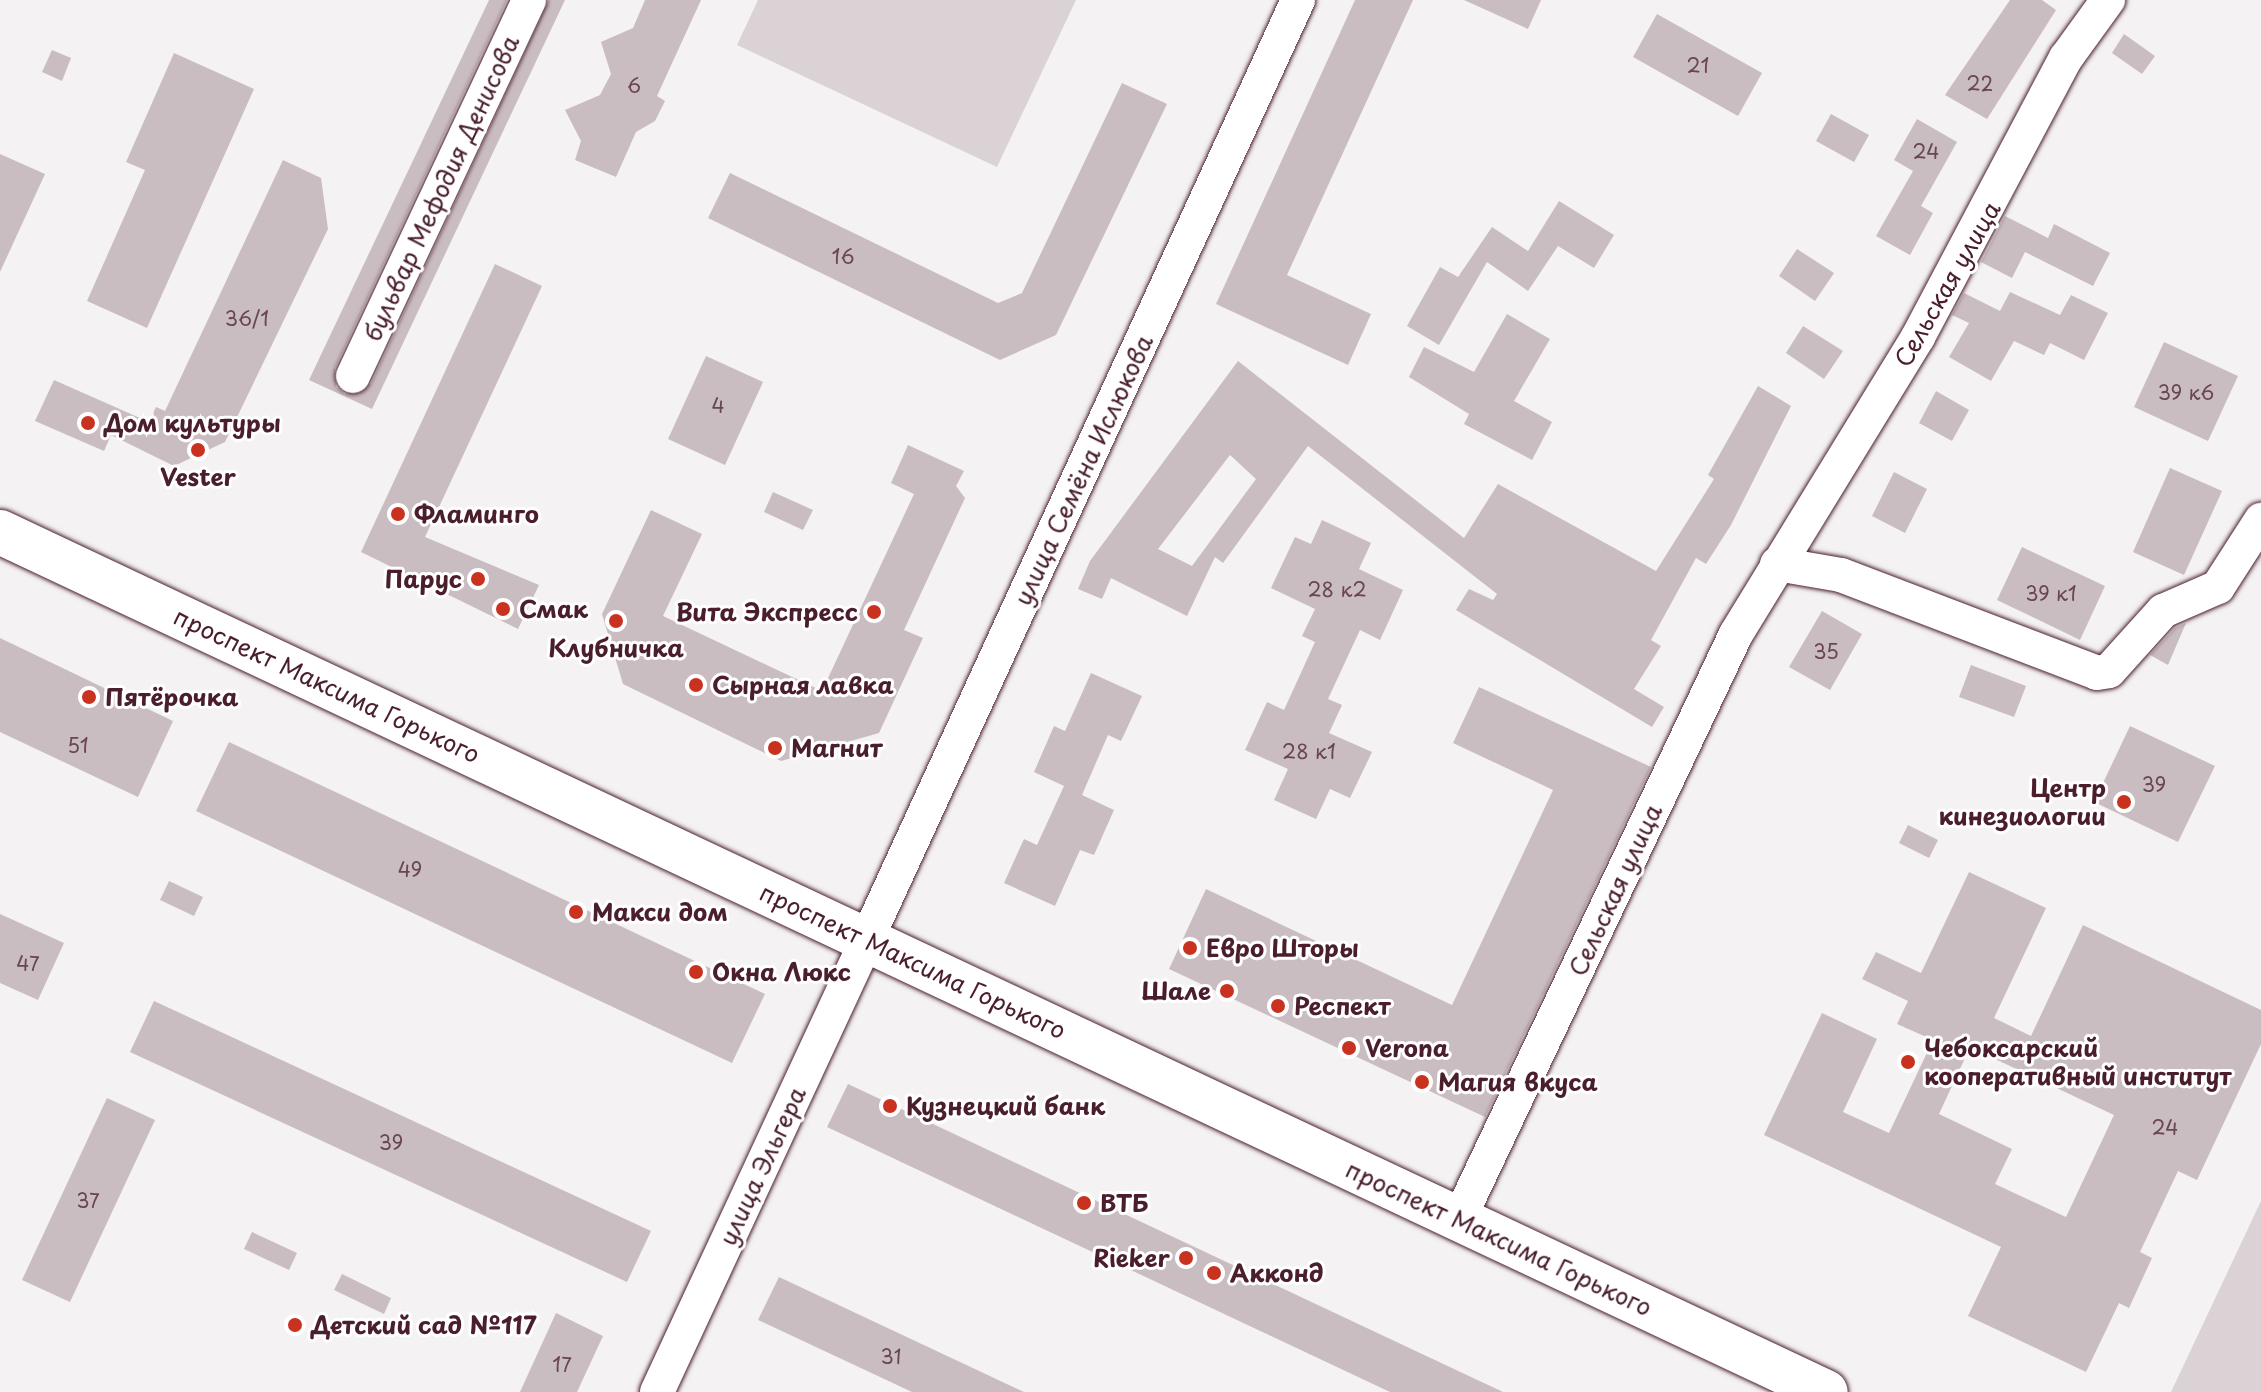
<!DOCTYPE html>
<meta charset="utf-8">
<style>
body{margin:0}
#map{position:relative;width:2261px;height:1392px;overflow:hidden;background:#f4f2f2;font-family:"Playpen Sans",sans-serif}
div>[style]{position:absolute}
[style*='--x']{left:calc(var(--x)*1px);top:calc(var(--y)*1px);width:calc(var(--w)*1px);rotate:calc(var(--a)*1deg)}
.green>*{inset:0;background:#dbd2d5}
.building>*{inset:0;background:#cabdc1}
.roads{filter:drop-shadow(0 0 2px #4a1f2b) drop-shadow(0 0 2px #4a1f2b)}
.minor>*{height:34px;margin:-17px;padding:0 17px;transform-origin:17px;border-radius:17px;background:#fff}
.major>*{height:44px;margin:-22px;padding:0 22px;transform-origin:22px;border-radius:22px;background:#fff}
.dots>*{width:22px;height:22px;translate:-50% -50%;box-sizing:border-box;border:4px solid #fff;border-radius:50%}
span{translate:-50% -50%;white-space:nowrap;text-align:center;line-height:1.15;-webkit-text-stroke:6px #fff;paint-order:stroke}
.number-label{font-size:20px;color:#6a4650}
.number-label span{-webkit-text-stroke-width:0}
.street-label{font-size:24px;color:#4a1f2b}
.poi-label{font-size:24px;color:#4a1f2b;font-weight:700}
.left{translate:0 -50%;text-align:left}
.right{translate:-100% -50%;text-align:right}
</style>
<div id="map">
<div class="green">
<div style="clip-path:polygon(758px 0,1076px 0,997px 167px,737px 45px)"></div>
<div style="clip-path:polygon(2261px 1201px,2261px 1392px,2171px 1392px)"></div>
</div>
<div class="building">
<div style="clip-path:polygon(489px 0,507px 0,335px 368px,336px 387px,345px 394px,371px 384px,549px 0,565px 0,372px 409px,309px 380px)"></div>
<div style="clip-path:polygon(645px 0,701px 0,657px 96px,665px 101px,655px 121px,636px 132px,616px 177px,575px 160px,581px 141px,565px 110px,600px 95px,611px 74px,601px 42px,633px 28px)"></div>
<div style="clip-path:polygon(1355px 0,1413px 0,1287px 275px,1371px 314px,1348px 365px,1216px 304px)"></div>
<div style="clip-path:polygon(1464px 0,1541px 0,1528px 29px)"></div>
<div style="clip-path:polygon(2010px 0,2042px 0,2056px 10px,1987px 119px,1945px 95px)"></div>
<div style="clip-path:polygon(1657px 14px,1762px 73px,1738px 116px,1633px 57px)"></div>
<div style="clip-path:polygon(2124px 34px,2155px 56px,2142px 74px,2112px 53px)"></div>
<div style="clip-path:polygon(52px 50px,71px 58px,62px 81px,42px 72px)"></div>
<div style="clip-path:polygon(174px 53px,254px 89px,147px 328px,87px 301px,145px 170px,126px 162px)"></div>
<div style="clip-path:polygon(1122px 83px,1167px 104px,1056px 335px,1000px 360px,708px 218px,730px 173px,998px 303px,1022px 293px)"></div>
<div style="clip-path:polygon(1831px 114px,1869px 135px,1854px 162px,1816px 141px)"></div>
<div style="clip-path:polygon(1917px 119px,1957px 142px,1921px 206px,1933px 213px,1910px 255px,1876px 236px,1913px 171px,1894px 160px)"></div>
<div style="clip-path:polygon(0 154px,45px 174px,0 272px)"></div>
<div style="clip-path:polygon(283px 160px,321px 178px,328px 229px,225px 442px,174px 466px,111px 435px,104px 451px,35px 421px,54px 380px,149px 422px,156px 407px,165px 411px)"></div>
<div style="clip-path:polygon(1559px 201px,1614px 235px,1594px 268px,1558px 246px,1528px 291px,1487px 262px,1439px 345px,1407px 326px,1440px 267px,1458px 277px,1492px 227px,1528px 251px)"></div>
<div style="clip-path:polygon(2005px 216px,2048px 238px,2054px 224px,2110px 253px,2093px 286px,2025px 252px,2012px 278px,1981px 262px)"></div>
<div style="clip-path:polygon(1797px 249px,1834px 273px,1815px 301px,1779px 276px)"></div>
<div style="clip-path:polygon(495px 264px,542px 286px,425px 537px,539px 585px,518px 629px,361px 552px)"></div>
<div style="clip-path:polygon(2010px 292px,2060px 315px,2071px 295px,2108px 313px,2084px 360px,2050px 343px,2044px 355px,2014px 341px,1991px 381px,1949px 357px,1969px 323px,1952px 315px,1964px 293px,2000px 311px)"></div>
<div style="clip-path:polygon(1507px 314px,1550px 339px,1514px 401px,1552px 422px,1532px 460px,1464px 424px,1469px 414px,1409px 377px,1424px 347px,1474px 372px)"></div>
<div style="clip-path:polygon(1803px 326px,1843px 351px,1824px 379px,1786px 353px)"></div>
<div style="clip-path:polygon(2164px 342px,2238px 376px,2208px 441px,2134px 407px)"></div>
<div style="clip-path:polygon(706px 356px,763px 382px,725px 465px,668px 439px)"></div>
<div style="clip-path:polygon(evenodd,1238px 361px,1464px 538px,1498px 484px,1656px 571px,1714px 479px,1708px 475px,1758px 386px,1791px 406px,1731px 525px,1706px 564px,1696px 558px,1651px 640px,1661px 646px,1634px 689px,1664px 707px,1652px 727px,1456px 610px,1469px 589px,1493px 600px,1497px 594px,1308px 446px,1223px 563px,1215px 557px,1187px 616px,1111px 578px,1102px 599px,1078px 589px,1090px 561px,1238px 361px,1230px 455px,1256px 479px,1192px 566px,1158px 549px,1230px 455px)"></div>
<div style="clip-path:polygon(1936px 391px,1969px 410px,1952px 441px,1919px 423px)"></div>
<div style="clip-path:polygon(908px 445px,964px 471px,956px 486px,965px 498px,904px 630px,923px 638px,879px 733px,781px 761px,623px 684px,602px 614px,651px 510px,702px 534px,663px 616px,822px 691px,914px 494px,891px 483px)"></div>
<div style="clip-path:polygon(2170px 468px,2222px 491px,2184px 575px,2133px 552px)"></div>
<div style="clip-path:polygon(1894px 472px,1927px 489px,1905px 533px,1872px 516px)"></div>
<div style="clip-path:polygon(773px 492px,813px 510px,803px 530px,764px 512px)"></div>
<div style="clip-path:polygon(1322px 520px,1371px 543px,1359px 569px,1403px 590px,1380px 640px,1360px 630px,1328px 699px,1342px 705px,1329px 733px,1372px 752px,1350px 798px,1330px 789px,1316px 819px,1274px 800px,1288px 769px,1245px 750px,1267px 702px,1284px 710px,1315px 642px,1302px 636px,1315px 609px,1271px 588px,1295px 537px,1311px 544px)"></div>
<div style="clip-path:polygon(2022px 547px,2105px 586px,2080px 640px,1997px 600px)"></div>
<div style="clip-path:polygon(1822px 611px,1862px 634px,1830px 690px,1789px 667px)"></div>
<div style="clip-path:polygon(2186px 623px,2168px 665px,2150px 655px,2175px 628px)"></div>
<div style="clip-path:polygon(0 638px,173px 721px,138px 797px,0 732px)"></div>
<div style="clip-path:polygon(1971px 665px,2026px 686px,2014px 717px,1959px 697px)"></div>
<div style="clip-path:polygon(1091px 673px,1142px 696px,1121px 741px,1108px 735px,1082px 795px,1114px 810px,1094px 855px,1080px 850px,1055px 906px,1004px 883px,1024px 839px,1037px 845px,1064px 786px,1034px 772px,1054px 726px,1065px 731px)"></div>
<div style="clip-path:polygon(1479px 687px,1651px 767px,1485px 1117px,1169px 969px,1206px 889px,1452px 1005px,1553px 790px,1453px 743px)"></div>
<div style="clip-path:polygon(2130px 726px,2215px 766px,2178px 842px,2094px 802px)"></div>
<div style="clip-path:polygon(229px 742px,765px 994px,732px 1063px,196px 811px)"></div>
<div style="clip-path:polygon(1908px 825px,1938px 840px,1929px 858px,1899px 843px)"></div>
<div style="clip-path:polygon(evenodd,1969px 872px,2046px 908px,1994px 1018px,2031px 1036px,2083px 925px,2261px 1010px,2261px 1044px,2197px 1180px,2178px 1171px,2140px 1252px,2152px 1258px,2129px 1308px,2119px 1303px,2086px 1372px,1968px 1316px,2001px 1247px,1764px 1135px,1822px 1013px,1877px 1039px,1843px 1112px,1889px 1133px,1933px 1040px,1897px 1024px,1908px 1001px,1862px 979px,1876px 952px,1921px 973px,1969px 872px,1978px 1051px,2114px 1115px,2066px 1217px,1995px 1184px,2012px 1149px,1939px 1114px,1966px 1056px,1974px 1060px,1978px 1051px)"></div>
<div style="clip-path:polygon(169px 881px,203px 897px,194px 916px,160px 900px)"></div>
<div style="clip-path:polygon(0 914px,64px 943px,38px 1000px,0 983px)"></div>
<div style="clip-path:polygon(154px 1001px,651px 1231px,627px 1282px,130px 1052px)"></div>
<div style="clip-path:polygon(848px 1084px,1503px 1392px,1390px 1392px,827px 1127px)"></div>
<div style="clip-path:polygon(107px 1098px,155px 1120px,70px 1302px,22px 1280px)"></div>
<div style="clip-path:polygon(252px 1232px,297px 1253px,289px 1270px,244px 1249px)"></div>
<div style="clip-path:polygon(342px 1274px,391px 1298px,384px 1314px,334px 1290px)"></div>
<div style="clip-path:polygon(779px 1277px,1024px 1392px,912px 1392px,758px 1320px)"></div>
<div style="clip-path:polygon(556px 1313px,603px 1336px,577px 1392px,520px 1392px)"></div>
</div>
<div class="roads">
<div class="minor">
<div style="--x:353;--y:376;--w:415;--a:-64.9"></div>
<div style="--x:1777;--y:564;--w:65;--a:9.8"></div>
<div style="--x:1841;--y:575;--w:274;--a:20.9"></div>
<div style="--x:2097;--y:673;--w:12;--a:-9"></div>
<div style="--x:2109;--y:671;--w:81;--a:-48"></div>
<div style="--x:2163;--y:611;--w:60;--a:-23.6"></div>
<div style="--x:2218;--y:587;--w:80;--a:-57.3"></div>
<div style="--x:867;--y:939;--w:1033;--a:-65.34"></div>
<div style="--x:1459;--y:1219;--w:647;--a:-64.66"></div>
<div style="--x:1736;--y:634;--w:348;--a:-58.5"></div>
<div style="--x:1918;--y:337;--w:316;--a:-62.1"></div>
<div style="--x:2066;--y:58;--w:72;--a:-54.1"></div>
<div style="--x:657;--y:1392;--w:480;--a:-65.1"></div>
</div>
<div class="major">
<div style="--x:0;--y:532;--w:2018;--a:25.22"></div>
</div>
</div>
<div class="dots">
<div style="left:88px;top:423px;background:#c8321e"></div>
<div style="left:198px;top:450px;background:#c8321e"></div>
<div style="left:398px;top:514px;background:#c8321e"></div>
<div style="left:478px;top:579px;background:#c8321e"></div>
<div style="left:503px;top:609px;background:#c8321e"></div>
<div style="left:874px;top:612px;background:#c8321e"></div>
<div style="left:616px;top:621px;background:#c8321e"></div>
<div style="left:696px;top:685px;background:#c8321e"></div>
<div style="left:89px;top:697px;background:#c8321e"></div>
<div style="left:775px;top:748px;background:#c8321e"></div>
<div style="left:2124px;top:802px;background:#c8321e"></div>
<div style="left:576px;top:912px;background:#c8321e"></div>
<div style="left:1190px;top:948px;background:#c8321e"></div>
<div style="left:696px;top:972px;background:#c8321e"></div>
<div style="left:1227px;top:991px;background:#c8321e"></div>
<div style="left:1278px;top:1006px;background:#c8321e"></div>
<div style="left:1349px;top:1048px;background:#c8321e"></div>
<div style="left:1908px;top:1062px;background:#c8321e"></div>
<div style="left:1422px;top:1082px;background:#c8321e"></div>
<div style="left:890px;top:1106px;background:#c8321e"></div>
<div style="left:1084px;top:1203px;background:#c8321e"></div>
<div style="left:1186px;top:1258px;background:#c8321e"></div>
<div style="left:1214px;top:1273px;background:#c8321e"></div>
<div style="left:295px;top:1325px;background:#c8321e"></div>
</div>
<div class="number-label">
<span style="left:1698px;top:65px">21</span>
<span style="left:1980px;top:83px">22</span>
<span style="left:634px;top:85px">6</span>
<span style="left:1926px;top:151px">24</span>
<span style="left:843px;top:256px">16</span>
<span style="left:247px;top:318px">36/1</span>
<span style="left:2186px;top:392px">39 к6</span>
<span style="left:718px;top:405px">4</span>
<span style="left:1337px;top:589px">28 к2</span>
<span style="left:2051px;top:593px">39 к1</span>
<span style="left:1826px;top:651px">35</span>
<span style="left:78px;top:745px">51</span>
<span style="left:1309px;top:751px">28 к1</span>
<span style="left:2154px;top:784px">39</span>
<span style="left:410px;top:869px">49</span>
<span style="left:28px;top:963px">47</span>
<span style="left:2165px;top:1127px">24</span>
<span style="left:391px;top:1142px">39</span>
<span style="left:88px;top:1200px">37</span>
<span style="left:891px;top:1356px">31</span>
<span style="left:562px;top:1364px">17</span>
</div>
<div class="street-label">
<span style="left:441px;top:188px;rotate:-65deg">бульвар Мефодия Денисова</span>
<span style="left:1947px;top:284px;rotate:-60deg">Сельская улица</span>
<span style="left:1083px;top:470px;rotate:-65deg">улица Семёна Ислюкова</span>
<span style="left:327px;top:685px;rotate:25deg">проспект Максима Горького</span>
<span style="left:1615px;top:890px;rotate:-65deg">Сельская улица</span>
<span style="left:913px;top:961px;rotate:25deg">проспект Максима Горького</span>
<span style="left:762px;top:1166px;rotate:-65deg">улица Эльгера</span>
<span style="left:1499px;top:1238px;rotate:25deg">проспект Максима Горького</span>
</div>
<div class="poi-label">
<span class="left" style="left:104px;top:423px">Дом культуры</span>
<span style="left:198px;top:477px">Vester</span>
<span class="left" style="left:414px;top:514px">Фламинго</span>
<span class="right" style="left:462px;top:579px">Парус</span>
<span class="left" style="left:519px;top:609px">Смак</span>
<span class="right" style="left:858px;top:612px">Вита Экспресс</span>
<span style="left:616px;top:648px">Клубничка</span>
<span class="left" style="left:712px;top:685px">Сырная лавка</span>
<span class="left" style="left:105px;top:697px">Пятёрочка</span>
<span class="left" style="left:791px;top:748px">Магнит</span>
<span class="right" style="left:2106px;top:802px">Центр<br>кинезиологии</span>
<span class="left" style="left:592px;top:912px">Макси дом</span>
<span class="left" style="left:1206px;top:948px">Евро Шторы</span>
<span class="left" style="left:712px;top:972px">Окна Люкс</span>
<span class="right" style="left:1211px;top:991px">Шале</span>
<span class="left" style="left:1294px;top:1006px">Респект</span>
<span class="left" style="left:1365px;top:1048px">Verona</span>
<span class="left" style="left:1924px;top:1062px">Чебоксарский<br>кооперативный институт</span>
<span class="left" style="left:1438px;top:1082px">Магия вкуса</span>
<span class="left" style="left:906px;top:1106px">Кузнецкий банк</span>
<span class="left" style="left:1100px;top:1203px">ВТБ</span>
<span class="right" style="left:1170px;top:1258px">Rieker</span>
<span class="left" style="left:1230px;top:1273px">Акконд</span>
<span class="left" style="left:311px;top:1325px">Детский сад №117</span>
</div>
</div>
